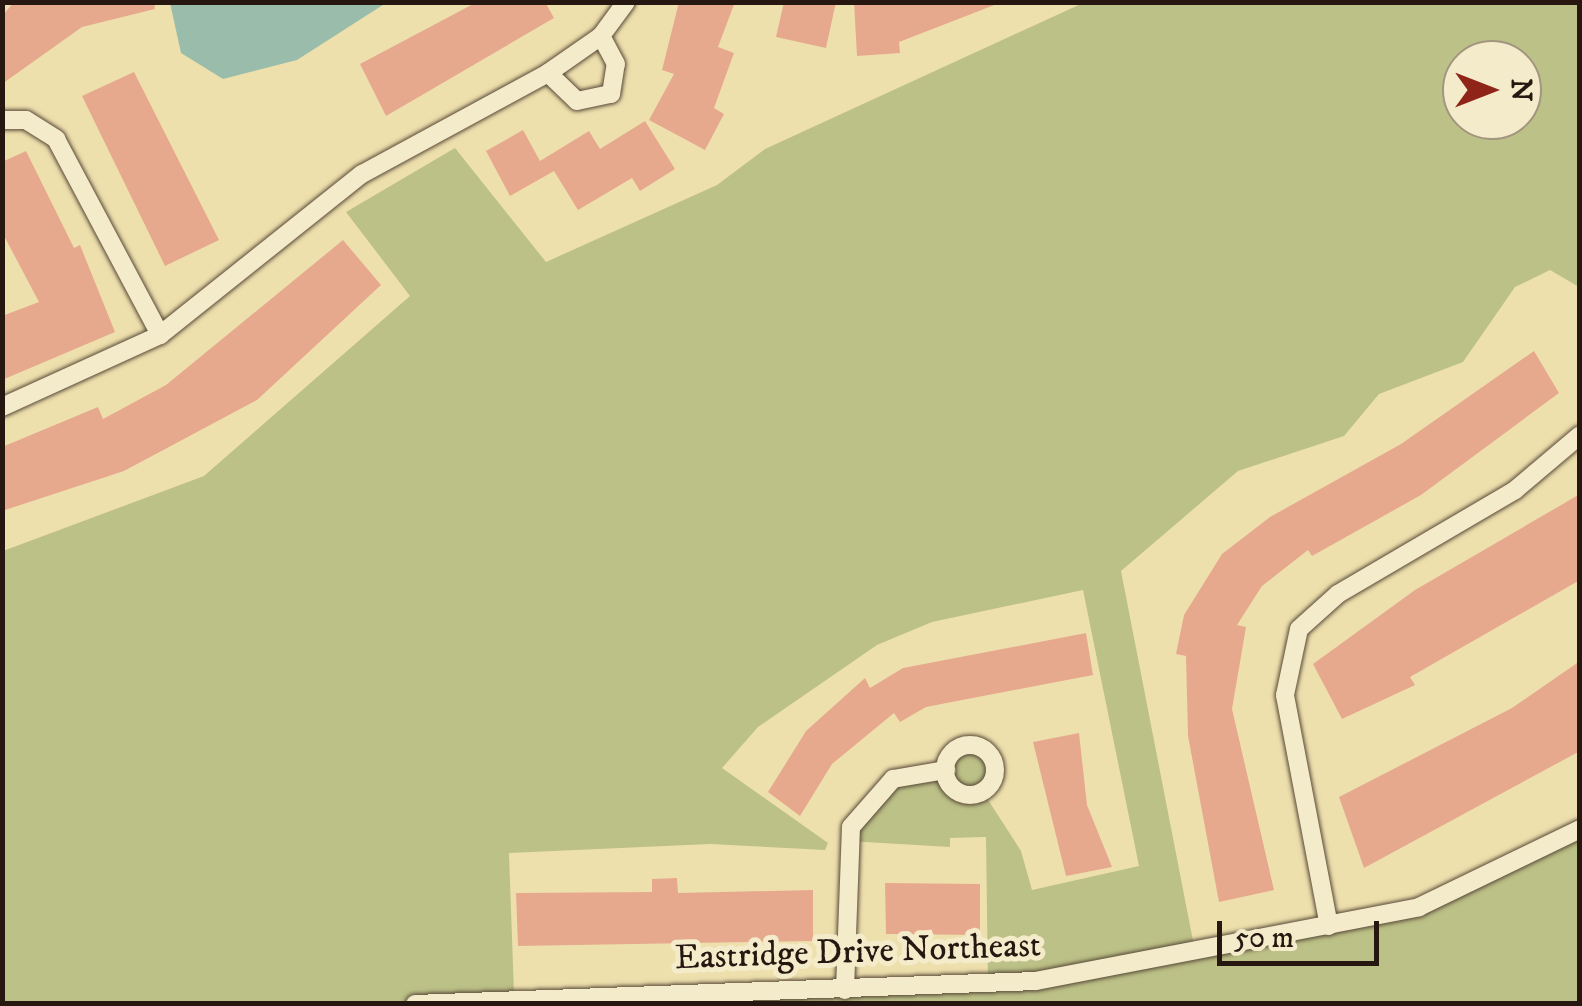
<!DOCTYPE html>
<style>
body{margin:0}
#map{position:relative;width:1582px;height:1006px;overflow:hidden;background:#eee0ad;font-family:"IM FELL DW Pica",serif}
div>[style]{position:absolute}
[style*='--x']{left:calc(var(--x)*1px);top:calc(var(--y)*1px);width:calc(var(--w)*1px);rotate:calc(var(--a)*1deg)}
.green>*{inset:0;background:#bcc187}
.water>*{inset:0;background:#99bdaa}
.building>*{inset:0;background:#e7a98e}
.roads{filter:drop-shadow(0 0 2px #584938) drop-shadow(0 0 2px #584938)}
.street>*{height:18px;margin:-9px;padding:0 9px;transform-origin:9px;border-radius:9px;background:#f4ebca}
.street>.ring{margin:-9px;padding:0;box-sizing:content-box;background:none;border:18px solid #f4ebca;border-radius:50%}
span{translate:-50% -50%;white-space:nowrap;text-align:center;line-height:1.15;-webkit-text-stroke:10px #f4ebca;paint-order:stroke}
.street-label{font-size:35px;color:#261711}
.frame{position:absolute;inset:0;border:5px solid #261711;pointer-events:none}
.north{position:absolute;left:1442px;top:40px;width:100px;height:100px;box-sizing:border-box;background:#f4ebca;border:2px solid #a29680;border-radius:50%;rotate:90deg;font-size:28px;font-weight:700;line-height:40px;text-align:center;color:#261711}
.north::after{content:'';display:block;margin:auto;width:35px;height:45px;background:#8f2418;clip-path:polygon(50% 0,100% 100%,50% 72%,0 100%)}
.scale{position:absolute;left:1217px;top:921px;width:162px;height:45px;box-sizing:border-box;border:5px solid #261711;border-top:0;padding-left:12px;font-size:30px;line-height:35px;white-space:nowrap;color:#261711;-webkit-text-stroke:8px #f4ebca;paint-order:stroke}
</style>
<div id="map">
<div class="green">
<div style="clip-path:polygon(evenodd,1083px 3px,1579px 3px,1579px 287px,1550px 270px,1515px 287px,1463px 362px,1379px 394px,1344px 436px,1238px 471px,1121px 571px,1195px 951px,1419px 907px,1579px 829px,1579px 1003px,3px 1004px,3px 551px,204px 476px,410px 296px,346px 212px,455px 148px,546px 262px,717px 185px,765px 149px,1083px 3px,1462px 60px,1522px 60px,1522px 120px,1462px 120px,1462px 60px,1083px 3px,1083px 590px,1139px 866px,1032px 890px,1021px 851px,983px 792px,995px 764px,972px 745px,951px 753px,946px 770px,874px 794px,848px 841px,950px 847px,950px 838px,986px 837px,988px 987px,514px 994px,509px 853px,710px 844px,825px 850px,828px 843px,722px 768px,758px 727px,877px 645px,932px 622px,1083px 590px)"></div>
</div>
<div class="water">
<div style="clip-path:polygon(170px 3px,170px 2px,386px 3px,297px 60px,223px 79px,181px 53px)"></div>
</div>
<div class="building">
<div style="clip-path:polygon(14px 2px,154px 2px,155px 9px,82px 27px,2px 84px,2px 16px)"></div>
<div style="clip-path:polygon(477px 2px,545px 2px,554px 18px,386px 116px,360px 64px)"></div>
<div style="clip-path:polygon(679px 2px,735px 2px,718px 47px,734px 53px,714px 108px,724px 114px,705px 150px,649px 120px,674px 74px,662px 70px)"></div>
<div style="clip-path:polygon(784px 2px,836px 2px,826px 48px,776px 37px)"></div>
<div style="clip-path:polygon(854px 2px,997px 2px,997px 4px,899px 42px,900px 53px,857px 56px)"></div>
<div style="clip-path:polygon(134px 72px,219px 240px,165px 266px,82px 96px)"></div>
<div style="clip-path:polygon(645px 121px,675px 169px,640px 191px,632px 178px,578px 210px,554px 171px,510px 196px,486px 151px,523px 130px,540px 161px,589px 131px,600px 149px)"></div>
<div style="clip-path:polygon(26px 151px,74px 248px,80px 245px,115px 332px,2px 380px,2px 316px,39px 302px,2px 232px,2px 162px)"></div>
<div style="clip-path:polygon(343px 240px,381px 285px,257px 400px,124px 471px,2px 511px,2px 447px,98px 407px,103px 419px,166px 385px)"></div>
<div style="clip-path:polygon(1534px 351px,1559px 393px,1421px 495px,1312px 556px,1308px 550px,1262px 586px,1237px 625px,1246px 627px,1232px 709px,1274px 890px,1219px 902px,1188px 736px,1186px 656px,1176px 654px,1184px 615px,1222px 554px,1270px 517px,1401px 444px)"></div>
<div style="clip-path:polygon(1580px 494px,1580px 580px,1410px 677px,1415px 685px,1342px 719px,1313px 664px,1415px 590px)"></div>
<div style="clip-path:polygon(1086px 633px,1093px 675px,926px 707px,900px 722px,894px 713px,832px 764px,800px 816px,768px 792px,806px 731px,865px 678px,870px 688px,903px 668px)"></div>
<div style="clip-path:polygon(1580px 661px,1580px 751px,1364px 868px,1339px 797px,1512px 708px)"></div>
<div style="clip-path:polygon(1079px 733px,1087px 805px,1112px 867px,1066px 876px,1033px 742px)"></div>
<div style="clip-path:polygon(677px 878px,678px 893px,813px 890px,813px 941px,518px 946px,516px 893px,652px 892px,652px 879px)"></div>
<div style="clip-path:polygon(885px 883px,980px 884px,980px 935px,886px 934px)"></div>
</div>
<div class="roads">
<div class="street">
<div style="--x:548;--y:73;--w:40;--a:44"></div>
<div style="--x:577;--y:101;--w:35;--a:-12"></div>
<div style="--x:611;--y:94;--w:30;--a:-81"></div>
<div style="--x:616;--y:64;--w:32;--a:-118"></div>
<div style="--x:2;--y:120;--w:24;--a:0"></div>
<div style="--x:26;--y:120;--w:36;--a:32"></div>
<div style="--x:56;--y:139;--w:222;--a:62"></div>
<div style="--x:2;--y:407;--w:174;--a:-24.5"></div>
<div style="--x:160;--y:335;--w:258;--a:-38.6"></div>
<div style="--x:362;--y:174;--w:212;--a:-28.5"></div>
<div style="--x:548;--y:73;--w:65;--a:-34.9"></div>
<div style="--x:601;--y:36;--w:42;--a:-53.7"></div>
<div class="ring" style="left:945px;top:745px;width:32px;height:32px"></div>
<div style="--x:1329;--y:926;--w:235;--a:-100.8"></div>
<div style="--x:1285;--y:695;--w:67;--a:-78"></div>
<div style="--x:1299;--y:629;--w:52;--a:-41.9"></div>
<div style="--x:1338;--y:594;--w:205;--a:-30.4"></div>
<div style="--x:1515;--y:490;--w:85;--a:-40.2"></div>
<div style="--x:845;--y:990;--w:163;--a:-87.9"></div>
<div style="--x:851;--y:827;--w:64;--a:-48.8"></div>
<div style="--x:893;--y:779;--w:54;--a:-9.6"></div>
<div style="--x:415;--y:1004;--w:621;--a:-2.12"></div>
<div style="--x:1036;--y:981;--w:390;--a:-10.9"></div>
<div style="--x:1419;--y:907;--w:179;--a:-25.8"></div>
</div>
</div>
<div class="street-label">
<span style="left:858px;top:952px;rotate:-2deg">Eastridge Drive Northeast</span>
</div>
<div class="frame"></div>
<div class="north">N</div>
<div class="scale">50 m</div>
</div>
